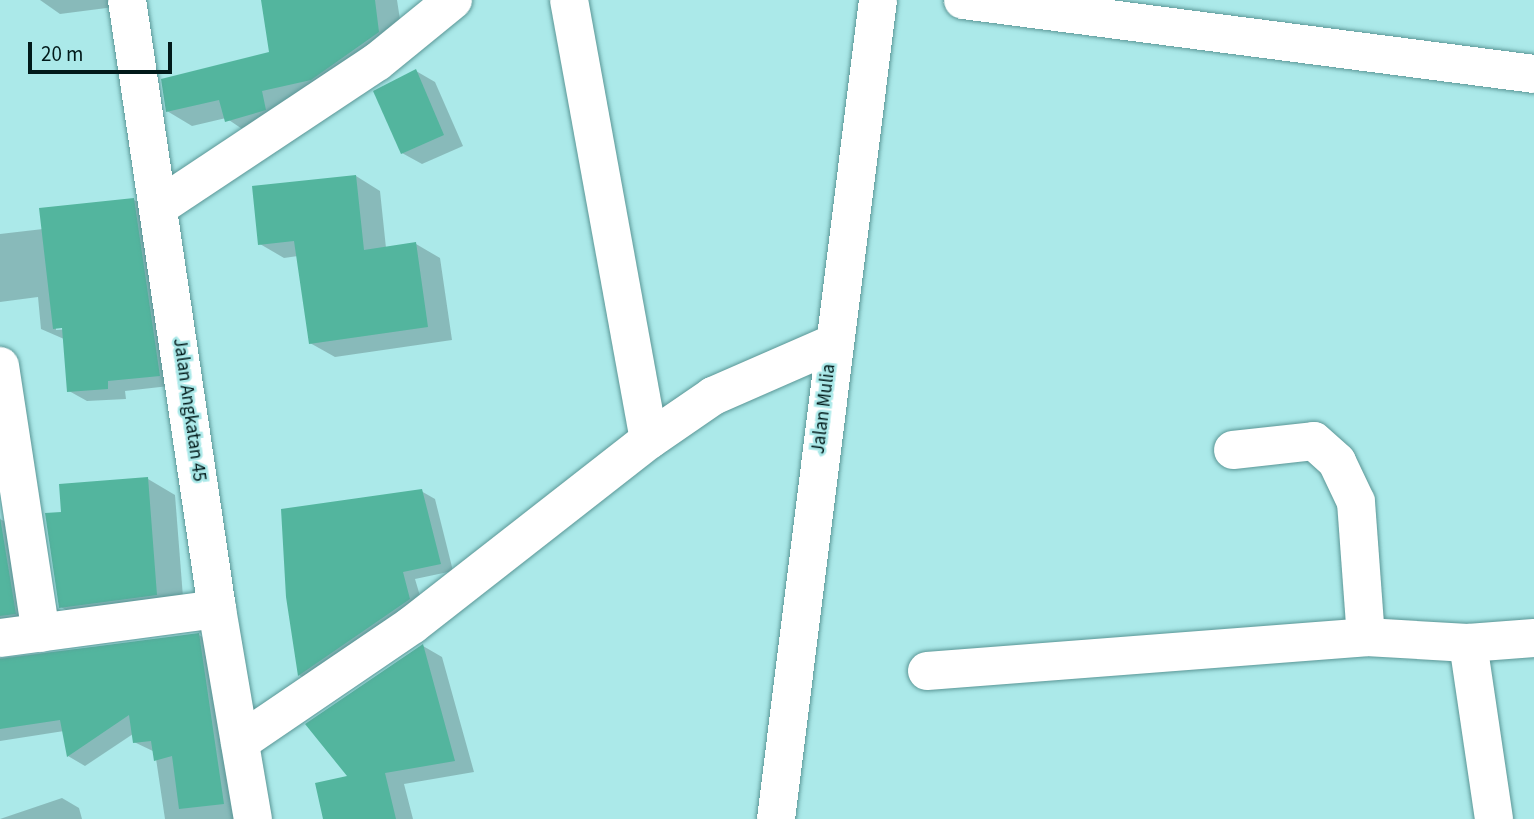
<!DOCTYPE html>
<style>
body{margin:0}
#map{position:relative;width:1534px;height:819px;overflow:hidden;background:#abe9e9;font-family:"Source Sans 3",sans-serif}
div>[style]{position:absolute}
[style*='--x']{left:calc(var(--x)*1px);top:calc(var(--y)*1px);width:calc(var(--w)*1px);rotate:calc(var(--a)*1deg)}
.shadow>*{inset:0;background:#0003}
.building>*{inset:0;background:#53b59e}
.roads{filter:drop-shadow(0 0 2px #5a9696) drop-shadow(0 0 2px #5a9696)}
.street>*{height:38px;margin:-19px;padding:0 19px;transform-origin:19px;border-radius:19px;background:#fff}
.secondary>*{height:38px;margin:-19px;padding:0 19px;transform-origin:19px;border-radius:19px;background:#fff}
span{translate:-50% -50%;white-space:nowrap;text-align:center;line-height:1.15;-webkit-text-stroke:5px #abe9e9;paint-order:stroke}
.street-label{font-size:19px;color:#011919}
.scale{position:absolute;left:28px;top:42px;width:144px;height:32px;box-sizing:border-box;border:4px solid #011919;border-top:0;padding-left:9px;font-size:21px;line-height:24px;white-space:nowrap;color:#011919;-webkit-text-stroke:5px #abe9e9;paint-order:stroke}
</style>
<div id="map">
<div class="shadow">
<div style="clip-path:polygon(40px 0,121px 0,122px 6px,60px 14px)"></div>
<div style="clip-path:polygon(263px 0,397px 0,404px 46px,251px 135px,226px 118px,192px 126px,167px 111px,271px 53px)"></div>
<div style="clip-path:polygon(416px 71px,435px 82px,463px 146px,422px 164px,402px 153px)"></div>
<div style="clip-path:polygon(356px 176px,380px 191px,386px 248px,416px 244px,440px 258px,452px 340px,335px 357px,310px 343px,298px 256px,284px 258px,260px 244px)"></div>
<div style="clip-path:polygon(evenodd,134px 200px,152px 210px,178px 385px,125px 391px,126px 399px,87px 401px,69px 391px,64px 339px,41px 329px,38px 297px,0 302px,0 234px,43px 229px,134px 200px,56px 327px,71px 329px,56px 330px,56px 327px)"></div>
<div style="clip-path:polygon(148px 479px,175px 495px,184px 610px,88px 623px,61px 607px)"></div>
<div style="clip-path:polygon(421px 491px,435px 499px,453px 571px,415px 579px,423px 606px,312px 683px,299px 675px,288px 597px)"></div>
<div style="clip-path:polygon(0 519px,18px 529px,33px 623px,0 636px)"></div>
<div style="clip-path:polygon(199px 635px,216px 645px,242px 819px,165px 819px,155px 752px,134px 742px,133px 734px,85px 766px,68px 756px,64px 731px,0 741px,0 658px)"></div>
<div style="clip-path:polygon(423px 646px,442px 657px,474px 772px,404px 784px,413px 819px,325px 819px)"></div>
<div style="clip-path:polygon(62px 798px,79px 808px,82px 819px,0 819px)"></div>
</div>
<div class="building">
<div style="clip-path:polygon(261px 0,375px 0,379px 32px,311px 80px,262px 91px,266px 110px,225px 122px,219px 100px,166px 112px,161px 79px,269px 52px)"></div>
<div style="clip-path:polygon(416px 69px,444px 135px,401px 154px,373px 91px)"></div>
<div style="clip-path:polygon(356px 175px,364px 250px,416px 242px,428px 327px,309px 344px,294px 241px,258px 245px,252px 186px)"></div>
<div style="clip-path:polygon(134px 198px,160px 376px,108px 381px,108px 389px,67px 392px,62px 328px,53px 329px,39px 208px)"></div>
<div style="clip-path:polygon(148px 477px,157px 595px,59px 608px,45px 513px,61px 512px,59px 484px)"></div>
<div style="clip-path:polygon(422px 489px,441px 564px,403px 572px,410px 599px,298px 676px,286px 597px,281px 509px)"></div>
<div style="clip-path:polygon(0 517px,16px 614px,0 616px)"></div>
<div style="clip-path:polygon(199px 633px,224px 804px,179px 809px,172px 756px,154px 761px,151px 741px,133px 743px,129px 715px,67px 757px,60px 720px,0 729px,0 659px)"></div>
<div style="clip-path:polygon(423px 644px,455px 761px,385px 773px,396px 819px,323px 819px,315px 783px,347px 776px,305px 724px)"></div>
</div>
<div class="roads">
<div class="street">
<div style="--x:569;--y:0;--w:447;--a:79.7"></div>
<div style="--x:963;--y:0;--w:576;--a:7.38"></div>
<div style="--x:160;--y:206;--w:260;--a:-33.6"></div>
<div style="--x:377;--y:62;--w:98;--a:-39.2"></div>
<div style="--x:0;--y:366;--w:270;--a:81.3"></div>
<div style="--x:1233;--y:450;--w:81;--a:-6.3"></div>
<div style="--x:1314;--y:441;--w:31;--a:42"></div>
<div style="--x:1337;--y:462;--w:44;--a:64.6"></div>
<div style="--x:1356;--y:502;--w:135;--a:85.8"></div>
<div style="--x:0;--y:638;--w:219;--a:-7.6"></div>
<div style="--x:1468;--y:643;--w:178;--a:81.6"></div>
<div style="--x:927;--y:671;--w:440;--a:-4.4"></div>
<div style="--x:1366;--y:637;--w:102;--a:3.4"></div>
<div style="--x:1468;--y:643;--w:66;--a:-4.3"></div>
<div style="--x:240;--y:742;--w:208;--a:-34.2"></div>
<div style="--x:412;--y:625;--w:301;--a:-38"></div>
<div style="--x:649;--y:440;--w:78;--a:-34.5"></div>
<div style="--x:713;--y:396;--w:130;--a:-23.6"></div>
<div style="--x:776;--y:819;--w:825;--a:-82.9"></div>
</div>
<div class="secondary">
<div style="--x:127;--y:0;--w:616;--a:81.59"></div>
<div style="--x:217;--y:609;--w:213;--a:80.3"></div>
</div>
</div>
<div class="street-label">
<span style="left:824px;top:409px;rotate:-83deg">Jalan Mulia</span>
<span style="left:189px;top:410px;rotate:82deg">Jalan Angkatan 45</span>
</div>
<div class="scale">20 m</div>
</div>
